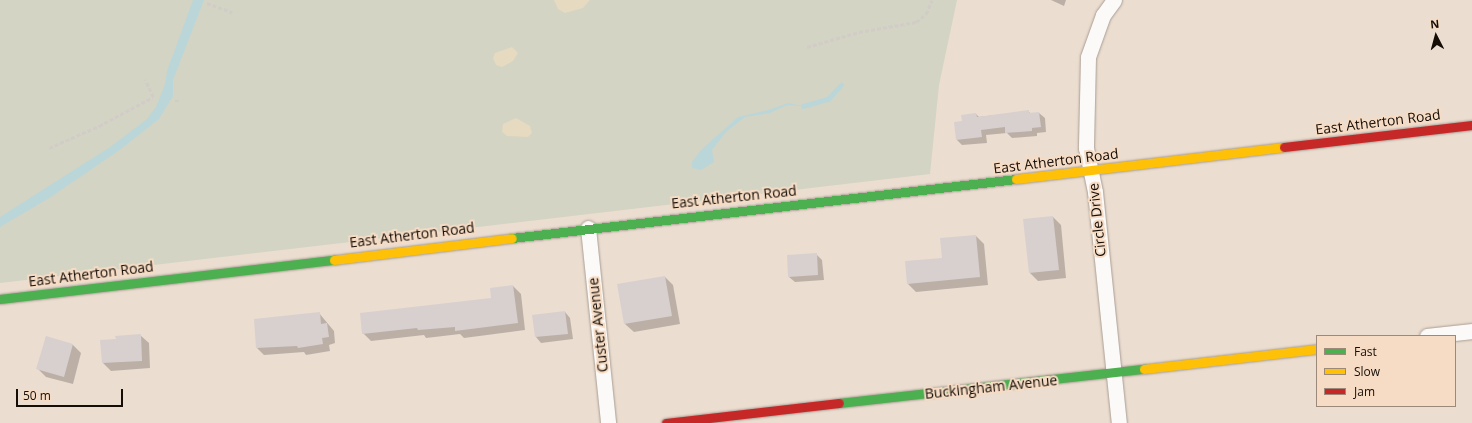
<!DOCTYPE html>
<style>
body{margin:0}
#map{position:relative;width:1472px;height:423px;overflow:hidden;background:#ebddd0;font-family:"Open Sans",sans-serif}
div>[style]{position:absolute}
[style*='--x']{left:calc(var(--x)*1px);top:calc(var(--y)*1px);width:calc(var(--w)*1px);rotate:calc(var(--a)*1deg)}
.green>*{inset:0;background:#d3d4c3}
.sand>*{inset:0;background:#e6dac0}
.water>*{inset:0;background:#bbd6d9}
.shadow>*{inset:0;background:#0003}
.stream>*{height:4.5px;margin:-2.25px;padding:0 2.25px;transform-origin:2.25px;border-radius:2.25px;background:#bbd6d9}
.building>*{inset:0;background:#d8d0cf}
.path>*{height:2.5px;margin-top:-1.25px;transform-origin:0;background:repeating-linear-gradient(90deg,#d1ccc8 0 4px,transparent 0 6px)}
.roads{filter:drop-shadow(0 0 1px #a99e94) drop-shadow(0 0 1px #a99e94)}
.street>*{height:15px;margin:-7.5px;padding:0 7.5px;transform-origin:7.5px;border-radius:7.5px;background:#fcfaf8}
.fast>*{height:9px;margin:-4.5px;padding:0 4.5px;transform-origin:4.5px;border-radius:4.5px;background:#4caf50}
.slow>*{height:9px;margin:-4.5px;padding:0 4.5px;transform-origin:4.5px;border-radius:4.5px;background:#ffc107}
.jam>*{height:9px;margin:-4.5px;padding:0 4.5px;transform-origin:4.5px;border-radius:4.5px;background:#c62828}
span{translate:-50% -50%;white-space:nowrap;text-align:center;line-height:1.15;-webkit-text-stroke:4px #f6dcc5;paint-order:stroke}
.street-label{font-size:14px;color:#150d06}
.legend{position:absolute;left:1316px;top:335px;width:140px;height:72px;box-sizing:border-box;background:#f6dcc5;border:1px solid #9c8979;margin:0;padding:5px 7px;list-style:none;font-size:12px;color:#150d06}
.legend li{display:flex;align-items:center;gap:8px;height:20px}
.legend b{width:20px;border:1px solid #9c8979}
.north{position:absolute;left:1416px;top:16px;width:40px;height:40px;-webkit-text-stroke:3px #f6dcc5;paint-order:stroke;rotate:354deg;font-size:11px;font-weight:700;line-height:16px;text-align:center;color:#150d06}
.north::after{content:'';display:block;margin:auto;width:14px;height:18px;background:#150d06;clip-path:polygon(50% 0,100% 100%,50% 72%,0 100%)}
.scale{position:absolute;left:16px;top:389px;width:107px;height:18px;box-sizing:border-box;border:2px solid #150d06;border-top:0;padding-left:5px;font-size:12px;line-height:14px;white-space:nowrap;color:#150d06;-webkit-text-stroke:3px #f6dcc5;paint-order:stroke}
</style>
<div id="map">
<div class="green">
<div style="clip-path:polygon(0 0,957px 0,939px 85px,930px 174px,0 283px)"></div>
</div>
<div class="sand">
<div style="clip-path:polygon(554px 0,590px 0,583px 8px,565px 13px,558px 9px)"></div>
<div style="clip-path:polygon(512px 47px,518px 53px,513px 61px,502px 67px,496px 65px,493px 58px,495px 53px)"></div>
<div style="clip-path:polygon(516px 118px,530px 126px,532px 133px,528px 137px,507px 136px,502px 132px,503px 124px)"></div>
</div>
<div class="water">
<div style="clip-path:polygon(193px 0,204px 0,173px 80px,173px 96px,159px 119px,121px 149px,51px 197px,0 227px,0 217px,110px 147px,147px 119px,156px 107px,165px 84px,167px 71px)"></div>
<div style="clip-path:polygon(788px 103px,803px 106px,787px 105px,770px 113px,745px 117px,726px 132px,712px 150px,714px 162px,701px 170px,692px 168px,692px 162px,701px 150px,738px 117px,768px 110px)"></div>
</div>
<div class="shadow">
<div style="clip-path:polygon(1051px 0,1066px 0,1064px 6px)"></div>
<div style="clip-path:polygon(1028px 111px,1031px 114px,1039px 113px,1045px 118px,1046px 132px,1037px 133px,1037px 136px,1012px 138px,1007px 133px,986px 135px,987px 143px,962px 145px,957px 140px,963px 122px,976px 114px,979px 117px)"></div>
<div style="clip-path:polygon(1053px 217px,1061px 225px,1066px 278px,1038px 281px,1030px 273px)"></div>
<div style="clip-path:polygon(976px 236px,984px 244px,988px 285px,916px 292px,908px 284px)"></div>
<div style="clip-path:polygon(816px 254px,822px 260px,824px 280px,795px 282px,789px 277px)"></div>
<div style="clip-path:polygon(665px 277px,673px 285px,680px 324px,634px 332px,625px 324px)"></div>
<div style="clip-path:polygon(513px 286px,521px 294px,525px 330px,464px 338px,460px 334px,426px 338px,424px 335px,371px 341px,363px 333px,492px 299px)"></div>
<div style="clip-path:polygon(565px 312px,570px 318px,573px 339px,541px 343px,536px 337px,533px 316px)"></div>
<div style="clip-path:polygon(319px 313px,334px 331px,335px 343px,329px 345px,330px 351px,306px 355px,304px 352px,264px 355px,257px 348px)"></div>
<div style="clip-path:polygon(140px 335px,149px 343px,150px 368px,111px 371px,103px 363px)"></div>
<div style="clip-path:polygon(46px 337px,73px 345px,81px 353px,73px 384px,46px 377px,38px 369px)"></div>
</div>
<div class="stream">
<div style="--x:803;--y:106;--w:26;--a:-16"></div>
<div style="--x:828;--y:99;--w:19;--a:-47"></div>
</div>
<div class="building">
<div style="clip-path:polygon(1029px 110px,1029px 113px,1039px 112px,1041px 127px,1032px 128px,1032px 131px,1005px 133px,1005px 127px,981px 130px,982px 137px,956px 140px,954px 122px,962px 121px,961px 115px,976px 113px,977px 117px)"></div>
<div style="clip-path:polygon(1053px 216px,1059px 270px,1029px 273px,1023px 219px)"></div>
<div style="clip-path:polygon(976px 235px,980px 277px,907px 284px,905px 261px,942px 258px,940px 238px)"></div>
<div style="clip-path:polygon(817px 253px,818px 275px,788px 277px,787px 255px)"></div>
<div style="clip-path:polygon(665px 276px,672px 316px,624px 324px,617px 284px)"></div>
<div style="clip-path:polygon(513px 285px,518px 323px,455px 331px,455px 327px,418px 330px,417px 328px,362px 334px,360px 313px,491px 298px,490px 288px)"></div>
<div style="clip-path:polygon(565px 311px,568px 334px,535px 337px,532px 315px)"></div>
<div style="clip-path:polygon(320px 312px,321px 324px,327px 323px,329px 337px,322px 338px,323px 344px,298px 348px,297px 346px,256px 348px,254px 319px)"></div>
<div style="clip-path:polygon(141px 334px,142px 361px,102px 363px,100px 340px,116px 339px,115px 336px)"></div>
<div style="clip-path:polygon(46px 336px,73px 344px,64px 377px,36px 369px)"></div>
</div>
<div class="path">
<div style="--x:207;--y:3;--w:27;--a:20"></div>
<div style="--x:807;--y:47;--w:54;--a:-16.1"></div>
<div style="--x:859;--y:32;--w:58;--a:-10"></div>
<div style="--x:916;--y:22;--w:13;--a:-39"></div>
<div style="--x:926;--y:14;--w:15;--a:-67"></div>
<div style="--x:175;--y:101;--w:5;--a:0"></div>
<div style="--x:49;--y:148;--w:55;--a:-23.7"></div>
<div style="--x:99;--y:126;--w:61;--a:-28.2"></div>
<div style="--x:153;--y:97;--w:19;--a:-115"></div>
</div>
<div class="roads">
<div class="street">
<div style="--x:1114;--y:0;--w:19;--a:126"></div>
<div style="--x:1103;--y:15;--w:45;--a:109.7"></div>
<div style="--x:1088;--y:57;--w:91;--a:91.3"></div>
<div style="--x:1086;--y:148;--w:45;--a:78.4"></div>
<div style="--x:1095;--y:192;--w:232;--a:84.1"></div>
<div style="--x:588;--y:228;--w:196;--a:84.1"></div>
<div style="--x:1427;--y:336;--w:45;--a:-6.3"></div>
</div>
<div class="fast">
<div style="--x:512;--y:238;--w:507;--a:-6.68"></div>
<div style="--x:0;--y:299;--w:336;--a:-6.7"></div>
<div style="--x:839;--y:403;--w:307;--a:-6.4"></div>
</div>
<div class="slow">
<div style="--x:1016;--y:179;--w:270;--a:-6.8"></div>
<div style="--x:334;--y:260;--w:179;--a:-7"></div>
<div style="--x:1144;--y:369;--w:174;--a:-6.6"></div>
</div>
<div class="jam">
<div style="--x:1284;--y:147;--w:189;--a:-6.7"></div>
<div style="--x:666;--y:423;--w:174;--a:-6.6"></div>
</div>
</div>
<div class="street-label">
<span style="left:1378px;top:122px;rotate:-7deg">East Atherton Road</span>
<span style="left:1056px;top:161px;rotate:-7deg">East Atherton Road</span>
<span style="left:734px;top:197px;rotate:-6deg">East Atherton Road</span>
<span style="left:1097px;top:220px;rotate:-96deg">Circle Drive</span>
<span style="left:412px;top:235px;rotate:-7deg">East Atherton Road</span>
<span style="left:91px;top:274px;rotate:-7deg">East Atherton Road</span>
<span style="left:598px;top:325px;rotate:-96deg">Custer Avenue</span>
<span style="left:991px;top:387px;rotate:-6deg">Buckingham Avenue</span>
</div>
<ul class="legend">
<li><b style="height:5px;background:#4caf50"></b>Fast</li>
<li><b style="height:5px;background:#ffc107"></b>Slow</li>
<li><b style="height:5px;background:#c62828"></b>Jam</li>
</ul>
<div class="north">N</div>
<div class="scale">50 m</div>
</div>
